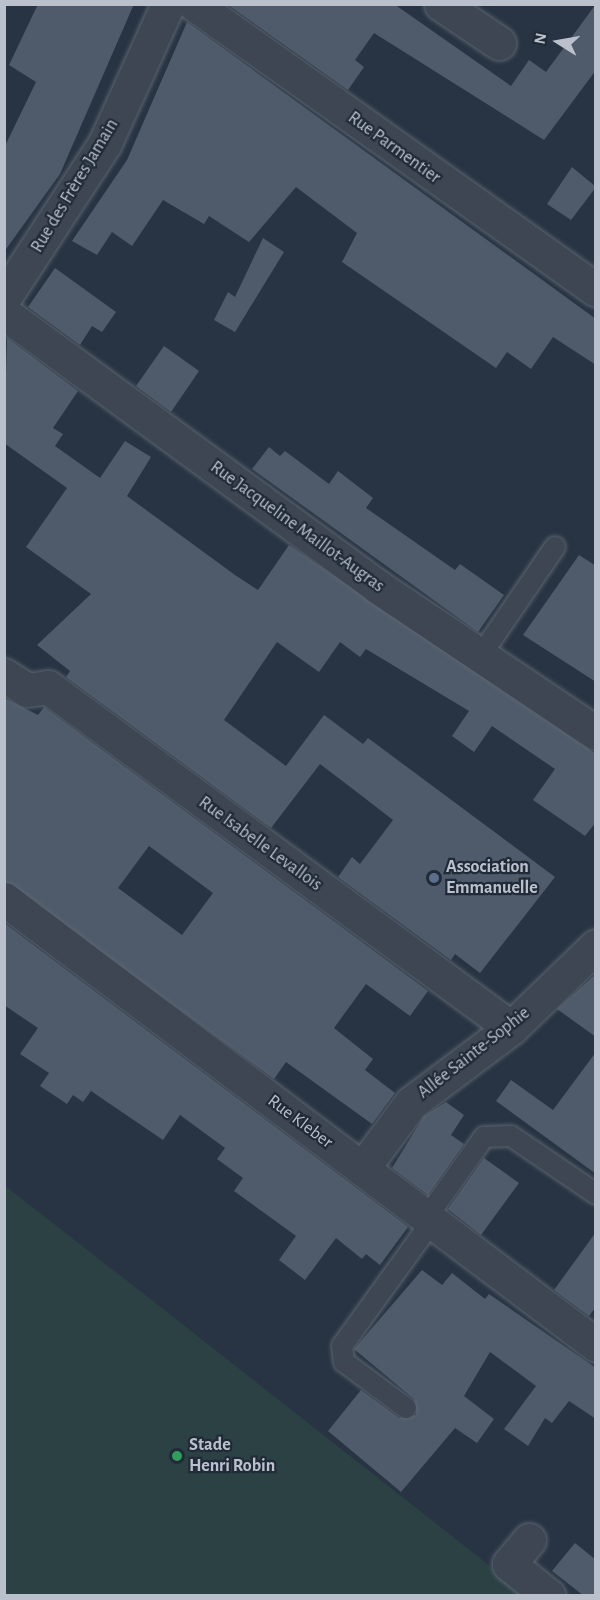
<!DOCTYPE html>
<meta charset="utf-8">
<style>
body{margin:0}
#map{position:relative;width:600px;height:1600px;overflow:hidden;background:#283443;font-family:"Alegreya Sans",sans-serif}
div>[style]{position:absolute}
[style*='--x']{left:calc(var(--x)*1px);top:calc(var(--y)*1px);width:calc(var(--w)*1px);rotate:calc(var(--a)*1deg)}
.green>*{inset:0;background:#2b4144}
.building>*{inset:0;background:#4f5b6b}
.roads{filter:drop-shadow(0 0 2px #5b6470) drop-shadow(0 0 2px #5b6470)}
.lane>*{height:20px;margin:-10px;padding:0 10px;transform-origin:10px;border-radius:10px;background:#3d4652}
.street>*{height:33px;margin:-16.5px;padding:0 16.5px;transform-origin:16.5px;border-radius:16.5px;background:#3d4652}
.dots>*{width:16px;height:16px;translate:-50% -50%;box-sizing:border-box;border:3px solid #212b38;border-radius:50%}
span{translate:-50% -50%;white-space:nowrap;text-align:center;line-height:1.15;-webkit-text-stroke:4.5px #212b38;paint-order:stroke}
.street-label{font-size:18px;color:#bac1cc}
.poi-label{font-size:18px;color:#bac1cc;font-weight:700}
.left{translate:0 -50%;text-align:left}
.frame{position:absolute;inset:0;border:6px solid #bac1cc;pointer-events:none}
.north{position:absolute;left:528px;top:12px;width:60px;height:60px;-webkit-text-stroke:4px #212b38;paint-order:stroke;rotate:281deg;font-size:16px;font-weight:700;line-height:24px;text-align:center;color:#bac1cc}
.north::after{content:'';display:block;margin:auto;width:21px;height:27px;background:#bac1cc;clip-path:polygon(50% 0,100% 100%,50% 72%,0 100%)}
</style>
<div id="map">
<div class="green">
<div style="clip-path:polygon(4px 1185px,153px 1301px,527px 1595px,5px 1595px)"></div>
</div>
<div class="building">
<div style="clip-path:polygon(38px 4px,134px 4px,60px 174px,4px 252px,4px 148px,36px 82px,9px 65px)"></div>
<div style="clip-path:polygon(227px 4px,394px 4px,511px 86px,529px 60px,546px 72px,596px 4px,596px 70px,544px 140px,374px 33px,355px 60px,364px 67px,348px 90px)"></div>
<div style="clip-path:polygon(187px 22px,596px 319px,596px 365px,553px 337px,531px 369px,507px 352px,496px 368px,342px 262px,357px 233px,296px 187px,249px 242px,209px 216px,204px 224px,163px 200px,132px 246px,112px 232px,97px 255px,72px 241px,127px 160px)"></div>
<div style="clip-path:polygon(572px 167px,596px 187px,571px 220px,547px 204px)"></div>
<div style="clip-path:polygon(263px 238px,284px 252px,235px 332px,214px 320px,228px 292px,235px 297px)"></div>
<div style="clip-path:polygon(55px 268px,116px 312px,102px 332px,92px 326px,80px 345px,28px 307px)"></div>
<div style="clip-path:polygon(7px 338px,78px 391px,53px 428px,63px 434px,55px 446px,100px 478px,125px 441px,151px 457px,127px 496px,235px 575px,258px 590px,289px 545px,596px 754px,596px 822px,585px 836px,533px 800px,555px 769px,492px 726px,474px 752px,452px 736px,469px 711px,366px 649px,360px 657px,340px 642px,319px 672px,277px 642px,224px 720px,286px 766px,324px 715px,363px 744px,368px 738px,555px 877px,480px 973px,455px 954px,451px 960px,338px 877px,352px 857px,360px 864px,393px 820px,362px 796px,320px 764px,271px 828px,66px 677px,70px 671px,37px 645px,91px 594px,26px 547px,67px 488px,4px 443px)"></div>
<div style="clip-path:polygon(164px 346px,199px 371px,171px 412px,136px 386px)"></div>
<div style="clip-path:polygon(269px 447px,280px 456px,285px 451px,329px 484px,338px 471px,373px 498px,366px 508px,455px 570px,460px 564px,504px 595px,478px 632px,252px 469px)"></div>
<div style="clip-path:polygon(579px 555px,596px 566px,596px 682px,523px 635px)"></div>
<div style="clip-path:polygon(evenodd,4px 698px,38px 715px,44px 707px,428px 991px,410px 1016px,366px 984px,334px 1028px,373px 1059px,365px 1070px,395px 1093px,372px 1124px,286px 1062px,274px 1079px,4px 881px,4px 698px,149px 846px,213px 893px,182px 935px,118px 888px,149px 846px)"></div>
<div style="clip-path:polygon(4px 923px,408px 1227px,380px 1265px,366px 1254px,362px 1259px,336px 1238px,305px 1280px,279px 1260px,296px 1236px,234px 1191px,243px 1178px,217px 1159px,225px 1148px,180px 1115px,163px 1140px,91px 1091px,83px 1102px,73px 1095px,67px 1104px,40px 1086px,49px 1073px,20px 1054px,38px 1028px,4px 1005px)"></div>
<div style="clip-path:polygon(596px 974px,596px 1037px,557px 1009px)"></div>
<div style="clip-path:polygon(596px 1052px,596px 1174px,496px 1101px,511px 1080px,553px 1110px)"></div>
<div style="clip-path:polygon(446px 1102px,464px 1115px,451px 1135px,464px 1144px,428px 1195px,392px 1168px,424px 1116px)"></div>
<div style="clip-path:polygon(484px 1158px,519px 1183px,481px 1235px,448px 1209px)"></div>
<div style="clip-path:polygon(596px 1232px,596px 1307px,589px 1316px,554px 1290px)"></div>
<div style="clip-path:polygon(422px 1270px,442px 1285px,452px 1273px,485px 1299px,489px 1294px,596px 1368px,596px 1419px,569px 1401px,552px 1423px,545px 1418px,528px 1446px,504px 1429px,536px 1386px,490px 1352px,464px 1396px,494px 1419px,477px 1443px,455px 1428px,401px 1492px,328px 1431px,361px 1390px,399px 1418px,416px 1415px,414px 1399px,354px 1349px)"></div>
<div style="clip-path:polygon(575px 1543px,596px 1560px,596px 1596px,584px 1596px,552px 1571px)"></div>
</div>
<div class="roads">
<div class="lane">
<div style="--x:481;--y:655;--w:131;--a:-55.6"></div>
<div style="--x:427;--y:1217;--w:98;--a:-54.5"></div>
<div style="--x:484;--y:1137;--w:27;--a:-2"></div>
<div style="--x:511;--y:1136;--w:103;--a:34.3"></div>
<div style="--x:406;--y:1408;--w:77;--a:-143.4"></div>
<div style="--x:344;--y:1362;--w:16;--a:-97"></div>
<div style="--x:342;--y:1346;--w:154;--a:-54.2"></div>
</div>
<div class="street">
<div style="--x:194;--y:4;--w:493;--a:35.4"></div>
<div style="--x:441;--y:4;--w:70;--a:33.9"></div>
<div style="--x:4;--y:298;--w:185;--a:-56.9"></div>
<div style="--x:105;--y:143;--w:153;--a:-65.6"></div>
<div style="--x:4;--y:313;--w:464;--a:36.2"></div>
<div style="--x:378;--y:587;--w:262;--a:33.8"></div>
<div style="--x:4;--y:675;--w:27;--a:33"></div>
<div style="--x:27;--y:690;--w:21;--a:-8"></div>
<div style="--x:48;--y:687;--w:575;--a:36.37"></div>
<div style="--x:4;--y:899;--w:741;--a:36.99"></div>
<div style="--x:362;--y:1169;--w:82;--a:-53.4"></div>
<div style="--x:411;--y:1103;--w:125;--a:-36.9"></div>
<div style="--x:511;--y:1028;--w:118;--a:-44"></div>
<div style="--x:529;--y:1540;--w:31;--a:130"></div>
<div style="--x:509;--y:1564;--w:51;--a:38.7"></div>
</div>
</div>
<div class="dots">
<div style="left:434px;top:878px;background:#5c6f8a"></div>
<div style="left:177px;top:1456px;background:#2e9e5b"></div>
</div>
<div class="street-label">
<span style="left:394px;top:148px;rotate:36deg">Rue Parmentier</span>
<span style="left:75px;top:186px;rotate:-59deg">Rue des Frères Jamain</span>
<span style="left:297px;top:527px;rotate:36deg">Rue Jacqueline Maillot-Augras</span>
<span style="left:260px;top:844px;rotate:36deg">Rue Isabelle Levallois</span>
<span style="left:474px;top:1053px;rotate:-38deg">Allée Sainte-Sophie</span>
<span style="left:300px;top:1122px;rotate:37deg">Rue Kleber</span>
</div>
<div class="poi-label">
<span class="left" style="left:446px;top:878px">Association<br>Emmanuelle</span>
<span class="left" style="left:189px;top:1456px">Stade<br>Henri Robin</span>
</div>
<div class="frame"></div>
<div class="north">N</div>
</div>
